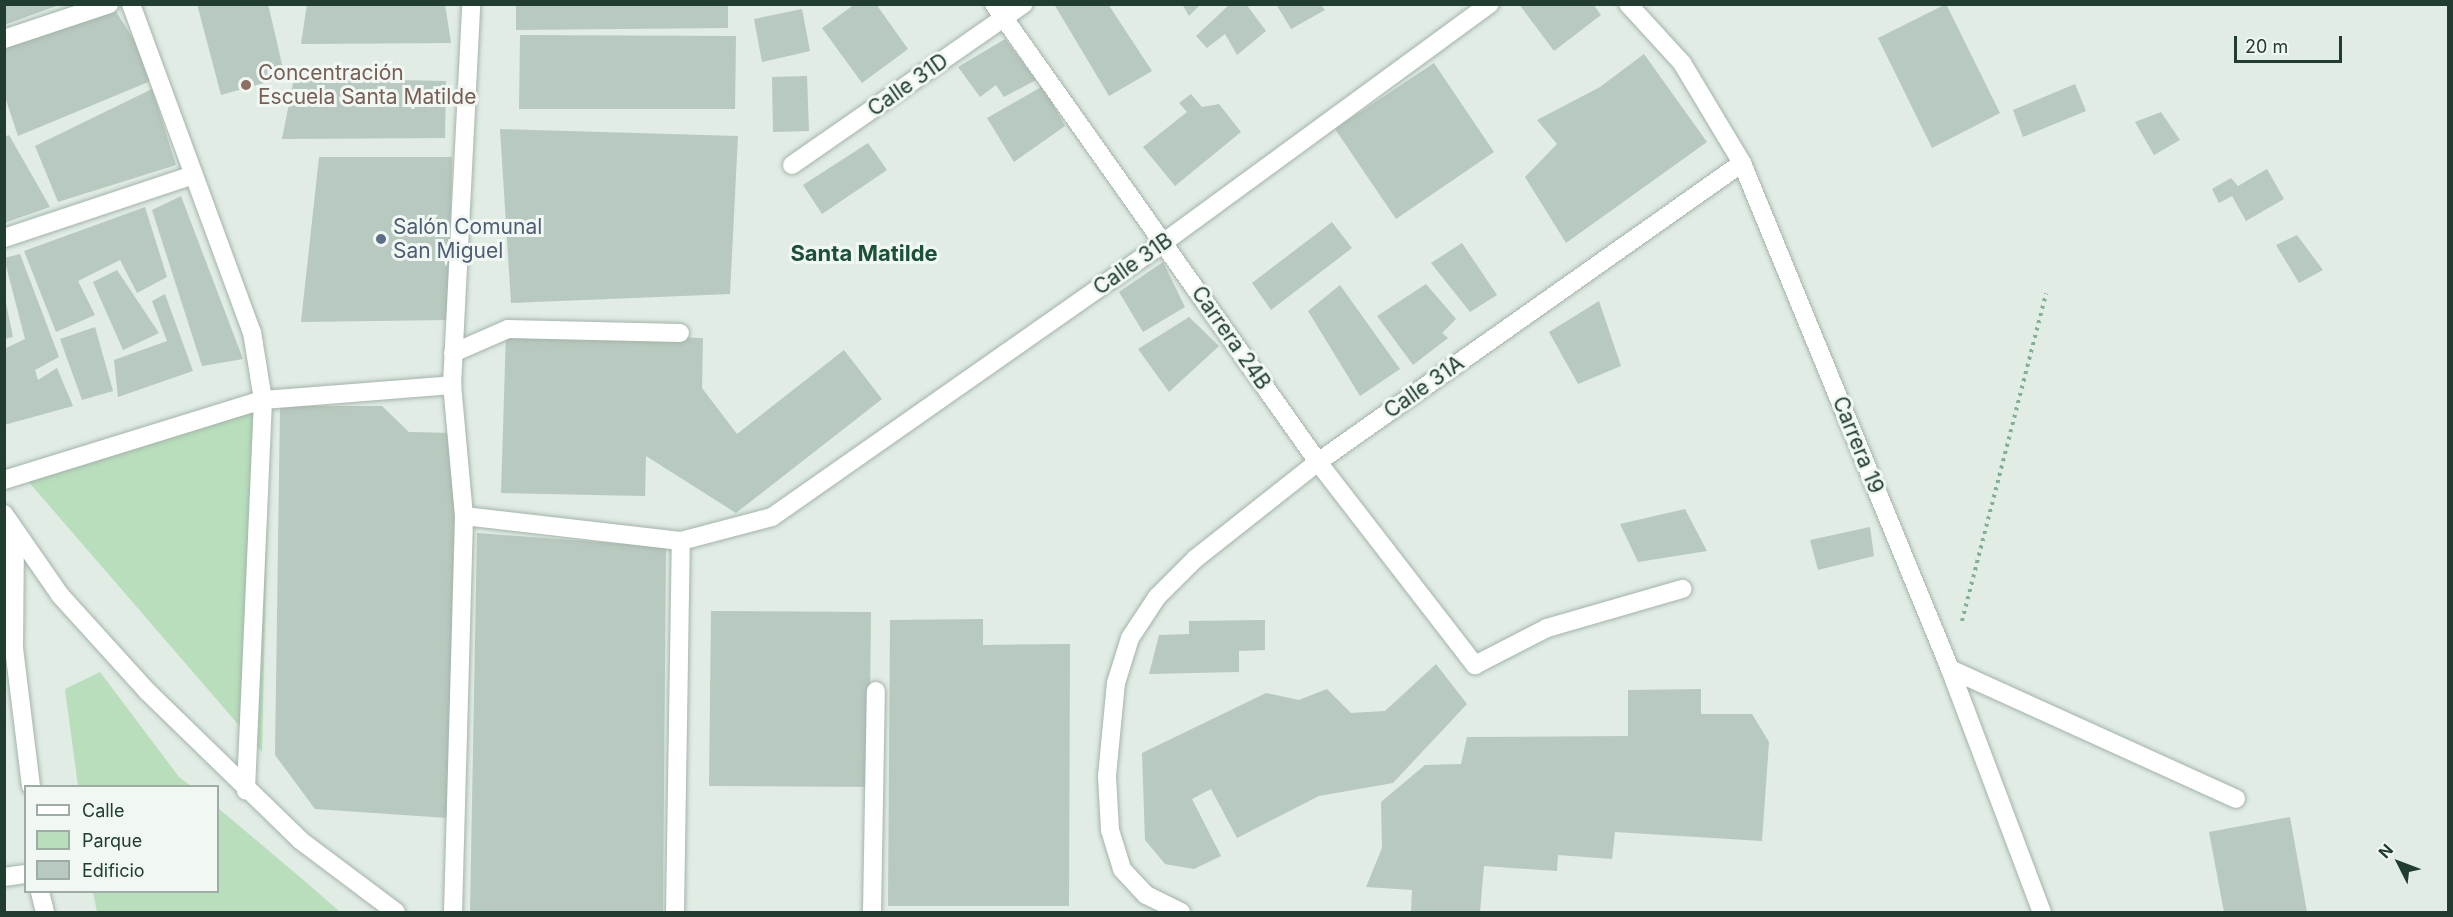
<!DOCTYPE html>
<meta charset="utf-8">
<style>
body{margin:0}
#map{position:relative;width:2453px;height:917px;overflow:hidden;background:#e0ece4;font-family:Inter,sans-serif}
div>[style]{position:absolute}
[style*='--x']{left:calc(var(--x)*1px);top:calc(var(--y)*1px);width:calc(var(--w)*1px);rotate:calc(var(--a)*1deg)}
.green>*{inset:0;background:#b8debb}
.building>*{inset:0;background:#b8c9bf}
.path>*{height:4px;margin-top:-2px;transform-origin:0;background:repeating-linear-gradient(90deg,#7fb198 0 3px,transparent 0 7.5px)}
.roads{filter:drop-shadow(0 0 2px #a3b4aa) drop-shadow(0 0 2px #a3b4aa)}
.minor>*{height:18px;margin:-9px;padding:0 9px;transform-origin:9px;border-radius:9px;background:#fff}
.dots>*{width:16px;height:16px;translate:-50% -50%;box-sizing:border-box;border:3px solid #f1f8f3;border-radius:50%}
span{translate:-50% -50%;white-space:nowrap;text-align:center;line-height:1.15;-webkit-text-stroke:6px #f1f8f3;paint-order:stroke}
.education-label{font-size:21px;color:#785e54}
.left{translate:0 -50%;text-align:left}
.street-label{font-size:21px;color:#203d30}
.service-label{font-size:21px;color:#4e5e75}
.neighbourhood-label{font-size:22px;color:#1b5039;font-weight:700}
.frame{position:absolute;inset:0;border:6px solid #203d30;pointer-events:none}
.legend{position:absolute;left:24px;top:785px;width:195px;height:108px;box-sizing:border-box;background:#f1f8f3;border:2px solid #9dada5;margin:0;padding:8px 10px;list-style:none;font-size:18px;color:#203d30}
.legend li{display:flex;align-items:center;gap:12px;height:30px}
.legend b{width:30px;border:2px solid #9dada5}
.north{position:absolute;left:2369px;top:833px;width:60px;height:60px;-webkit-text-stroke:4px #f1f8f3;paint-order:stroke;rotate:312deg;font-size:16px;font-weight:700;line-height:24px;text-align:center;color:#203d30}
.north::after{content:'';display:block;margin:auto;width:21px;height:27px;background:#203d30;clip-path:polygon(50% 0,100% 100%,50% 72%,0 100%)}
.scale{position:absolute;left:2234px;top:36px;width:108px;height:27px;box-sizing:border-box;border:3px solid #203d30;border-top:0;padding-left:8px;font-size:18px;line-height:21px;white-space:nowrap;color:#203d30;-webkit-text-stroke:4px #f1f8f3;paint-order:stroke}
</style>
<div id="map">
<div class="green">
<div style="clip-path:polygon(270px 388px,262px 752px,21px 473px)"></div>
<div style="clip-path:polygon(100px 672px,179px 777px,191px 786px,78px 786px,65px 689px)"></div>
<div style="clip-path:polygon(218px 808px,307px 883px,340px 912px,97px 912px,93px 892px,218px 892px)"></div>
</div>
<div class="building">
<div style="clip-path:polygon(4px 4px,59px 4px,59px 5px,4px 25px)"></div>
<div style="clip-path:polygon(197px 4px,268px 4px,285px 77px,221px 95px)"></div>
<div style="clip-path:polygon(307px 4px,445px 4px,451px 43px,301px 44px)"></div>
<div style="clip-path:polygon(516px 4px,728px 4px,728px 28px,516px 30px)"></div>
<div style="clip-path:polygon(855px 4px,876px 4px,908px 49px,862px 83px,822px 28px)"></div>
<div style="clip-path:polygon(1054px 4px,1108px 4px,1152px 71px,1109px 96px)"></div>
<div style="clip-path:polygon(1182px 4px,1201px 4px,1189px 16px)"></div>
<div style="clip-path:polygon(1230px 4px,1246px 4px,1266px 31px,1237px 55px,1225px 34px,1207px 48px,1196px 36px)"></div>
<div style="clip-path:polygon(1276px 4px,1320px 4px,1325px 10px,1291px 29px)"></div>
<div style="clip-path:polygon(1519px 4px,1593px 4px,1601px 15px,1554px 51px)"></div>
<div style="clip-path:polygon(1946px 4px,2000px 113px,1932px 148px,1878px 38px)"></div>
<div style="clip-path:polygon(802px 9px,810px 51px,762px 62px,754px 19px)"></div>
<div style="clip-path:polygon(115px 10px,158px 78px,18px 136px,4px 94px,4px 46px)"></div>
<div style="clip-path:polygon(520px 35px,736px 36px,735px 109px,519px 109px)"></div>
<div style="clip-path:polygon(1005px 39px,1036px 80px,1004px 97px,996px 85px,980px 97px,958px 67px)"></div>
<div style="clip-path:polygon(1644px 54px,1707px 142px,1566px 243px,1525px 177px,1557px 144px,1537px 120px,1600px 87px)"></div>
<div style="clip-path:polygon(1434px 63px,1494px 152px,1396px 219px,1335px 129px)"></div>
<div style="clip-path:polygon(807px 76px,809px 131px,773px 132px,772px 77px)"></div>
<div style="clip-path:polygon(294px 78px,446px 81px,445px 138px,282px 139px)"></div>
<div style="clip-path:polygon(2075px 84px,2086px 111px,2023px 137px,2013px 110px)"></div>
<div style="clip-path:polygon(1043px 86px,1065px 126px,1014px 162px,987px 118px)"></div>
<div style="clip-path:polygon(152px 89px,176px 165px,58px 202px,35px 146px)"></div>
<div style="clip-path:polygon(1191px 94px,1202px 107px,1219px 104px,1241px 132px,1175px 186px,1143px 147px,1187px 112px,1179px 103px)"></div>
<div style="clip-path:polygon(2161px 112px,2180px 140px,2154px 155px,2135px 122px)"></div>
<div style="clip-path:polygon(500px 129px,738px 136px,730px 294px,511px 303px)"></div>
<div style="clip-path:polygon(9px 135px,50px 207px,4px 223px,4px 137px)"></div>
<div style="clip-path:polygon(868px 143px,887px 170px,822px 214px,803px 185px)"></div>
<div style="clip-path:polygon(319px 157px,452px 157px,449px 320px,301px 322px)"></div>
<div style="clip-path:polygon(2267px 169px,2284px 199px,2246px 221px,2232px 196px,2219px 203px,2212px 189px,2231px 178px,2238px 186px)"></div>
<div style="clip-path:polygon(181px 196px,243px 359px,202px 366px,152px 210px)"></div>
<div style="clip-path:polygon(145px 207px,167px 277px,137px 293px,120px 260px,78px 281px,95px 315px,56px 332px,24px 251px)"></div>
<div style="clip-path:polygon(1332px 222px,1352px 248px,1271px 310px,1252px 283px)"></div>
<div style="clip-path:polygon(2297px 235px,2323px 270px,2299px 283px,2276px 245px)"></div>
<div style="clip-path:polygon(1462px 243px,1497px 295px,1470px 312px,1431px 263px)"></div>
<div style="clip-path:polygon(20px 254px,59px 357px,35px 370px,38px 380px,57px 368px,73px 406px,4px 425px,4px 349px,25px 339px,4px 258px)"></div>
<div style="clip-path:polygon(1163px 262px,1185px 307px,1143px 332px,1119px 292px)"></div>
<div style="clip-path:polygon(117px 270px,159px 333px,123px 350px,93px 282px)"></div>
<div style="clip-path:polygon(1426px 284px,1456px 319px,1442px 333px,1448px 338px,1413px 365px,1377px 316px)"></div>
<div style="clip-path:polygon(1340px 285px,1400px 369px,1360px 396px,1308px 311px)"></div>
<div style="clip-path:polygon(4px 293px,13px 337px,4px 339px)"></div>
<div style="clip-path:polygon(165px 294px,193px 371px,118px 397px,114px 360px,167px 341px,152px 301px)"></div>
<div style="clip-path:polygon(1599px 301px,1621px 366px,1578px 384px,1549px 332px)"></div>
<div style="clip-path:polygon(1189px 317px,1219px 346px,1169px 392px,1138px 349px)"></div>
<div style="clip-path:polygon(95px 327px,113px 391px,82px 400px,60px 339px)"></div>
<div style="clip-path:polygon(506px 333px,703px 338px,702px 388px,737px 434px,844px 350px,882px 399px,736px 513px,646px 456px,645px 496px,501px 493px)"></div>
<div style="clip-path:polygon(280px 406px,382px 406px,409px 432px,456px 433px,448px 818px,315px 809px,275px 755px)"></div>
<div style="clip-path:polygon(1685px 509px,1707px 551px,1638px 562px,1620px 524px)"></div>
<div style="clip-path:polygon(1870px 527px,1874px 556px,1818px 570px,1810px 540px)"></div>
<div style="clip-path:polygon(477px 533px,666px 547px,663px 912px,470px 912px)"></div>
<div style="clip-path:polygon(711px 611px,871px 612px,869px 787px,709px 786px)"></div>
<div style="clip-path:polygon(983px 619px,983px 645px,1070px 644px,1069px 906px,888px 906px,890px 620px)"></div>
<div style="clip-path:polygon(1265px 620px,1265px 650px,1239px 651px,1239px 672px,1149px 674px,1159px 635px,1189px 634px,1189px 621px)"></div>
<div style="clip-path:polygon(1436px 664px,1467px 704px,1393px 783px,1319px 796px,1237px 838px,1211px 789px,1192px 799px,1221px 856px,1194px 869px,1165px 864px,1145px 840px,1142px 753px,1266px 693px,1299px 700px,1327px 689px,1351px 713px,1385px 711px)"></div>
<div style="clip-path:polygon(1701px 689px,1701px 714px,1752px 714px,1769px 742px,1762px 841px,1615px 832px,1612px 859px,1558px 855px,1557px 871px,1484px 866px,1480px 912px,1411px 912px,1412px 890px,1366px 887px,1382px 848px,1381px 802px,1425px 765px,1461px 764px,1467px 737px,1628px 736px,1628px 690px)"></div>
<div style="clip-path:polygon(2290px 817px,2307px 912px,2224px 912px,2209px 832px)"></div>
</div>
<div class="path">
<div style="--x:1962;--y:621;--w:338;--a:-75.6"></div>
</div>
<div class="roads">
<div class="minor">
<div style="--x:131;--y:4;--w:350;--a:69.8"></div>
<div style="--x:252;--y:332;--w:69;--a:80.8"></div>
<div style="--x:263;--y:400;--w:391;--a:92.5"></div>
<div style="--x:994;--y:4;--w:561;--a:54.72"></div>
<div style="--x:1318;--y:462;--w:257;--a:52.3"></div>
<div style="--x:1475;--y:665;--w:81;--a:-27.2"></div>
<div style="--x:1547;--y:628;--w:141;--a:-16.1"></div>
<div style="--x:1628;--y:4;--w:80;--a:47.5"></div>
<div style="--x:1682;--y:63;--w:117;--a:59"></div>
<div style="--x:1742;--y:163;--w:547;--a:67.65"></div>
<div style="--x:1950;--y:669;--w:260;--a:69.3"></div>
<div style="--x:4;--y:39;--w:111;--a:-18.4"></div>
<div style="--x:792;--y:165;--w:282;--a:-34.8"></div>
<div style="--x:4;--y:238;--w:199;--a:-18.4"></div>
<div style="--x:453;--y:353;--w:60;--a:-23.6"></div>
<div style="--x:508;--y:329;--w:172;--a:1.3"></div>
<div style="--x:4;--y:480;--w:271;--a:-17.2"></div>
<div style="--x:263;--y:400;--w:190;--a:-4.5"></div>
<div style="--x:4;--y:514;--w:98;--a:55.3"></div>
<div style="--x:60;--y:595;--w:131;--a:47.8"></div>
<div style="--x:148;--y:692;--w:212;--a:44.2"></div>
<div style="--x:300;--y:840;--w:120;--a:36.9"></div>
<div style="--x:464;--y:516;--w:218;--a:6.6"></div>
<div style="--x:681;--y:541;--w:94;--a:-14.8"></div>
<div style="--x:772;--y:517;--w:477;--a:-35"></div>
<div style="--x:1163;--y:243;--w:405;--a:-36.2"></div>
<div style="--x:15;--y:533;--w:115;--a:90.5"></div>
<div style="--x:14;--y:648;--w:139;--a:83"></div>
<div style="--x:1950;--y:669;--w:314;--a:24.4"></div>
<div style="--x:4;--y:877;--w:22;--a:-8"></div>
<div style="--x:40;--y:892;--w:21;--a:76"></div>
<div style="--x:453;--y:912;--w:396;--a:-88.4"></div>
<div style="--x:464;--y:516;--w:132;--a:-95.2"></div>
<div style="--x:452;--y:385;--w:381;--a:-87.1"></div>
<div style="--x:675;--y:912;--w:371;--a:-89.1"></div>
<div style="--x:872;--y:912;--w:221;--a:-89"></div>
<div style="--x:1181;--y:912;--w:39;--a:-154"></div>
<div style="--x:1146;--y:895;--w:35;--a:-133"></div>
<div style="--x:1122;--y:869;--w:41;--a:-107.1"></div>
<div style="--x:1110;--y:830;--w:54;--a:-93.2"></div>
<div style="--x:1107;--y:776;--w:93;--a:-84.5"></div>
<div style="--x:1116;--y:683;--w:47;--a:-72.7"></div>
<div style="--x:1130;--y:638;--w:49;--a:-56.6"></div>
<div style="--x:1157;--y:597;--w:54;--a:-45"></div>
<div style="--x:1195;--y:559;--w:157;--a:-38.3"></div>
<div style="--x:1318;--y:462;--w:519;--a:-35.19"></div>
</div>
</div>
<div class="dots">
<div style="left:246px;top:85px;background:#8d6e63"></div>
<div style="left:381px;top:239px;background:#5c6f8a"></div>
</div>
<div class="education-label">
<span class="left" style="left:258px;top:85px">Concentración<br>Escuela Santa Matilde</span>
</div>
<div class="street-label">
<span style="left:908px;top:85px;rotate:-35deg">Calle 31D</span>
<span style="left:1133px;top:264px;rotate:-35deg">Calle 31B</span>
<span style="left:1231px;top:338px;rotate:55deg">Carrera 24B</span>
<span style="left:1424px;top:387px;rotate:-35deg">Calle 31A</span>
<span style="left:1858px;top:445px;rotate:68deg">Carrera 19</span>
</div>
<div class="service-label">
<span class="left" style="left:393px;top:239px">Salón Comunal<br>San Miguel</span>
</div>
<div class="neighbourhood-label">
<span style="left:864px;top:254px">Santa Matilde</span>
</div>
<div class="frame"></div>
<ul class="legend">
<li><b style="height:8px;background:#fff"></b>Calle</li>
<li><b style="height:16px;background:#b8debb"></b>Parque</li>
<li><b style="height:16px;background:#b8c9bf"></b>Edificio</li>
</ul>
<div class="north">N</div>
<div class="scale">20 m</div>
</div>
